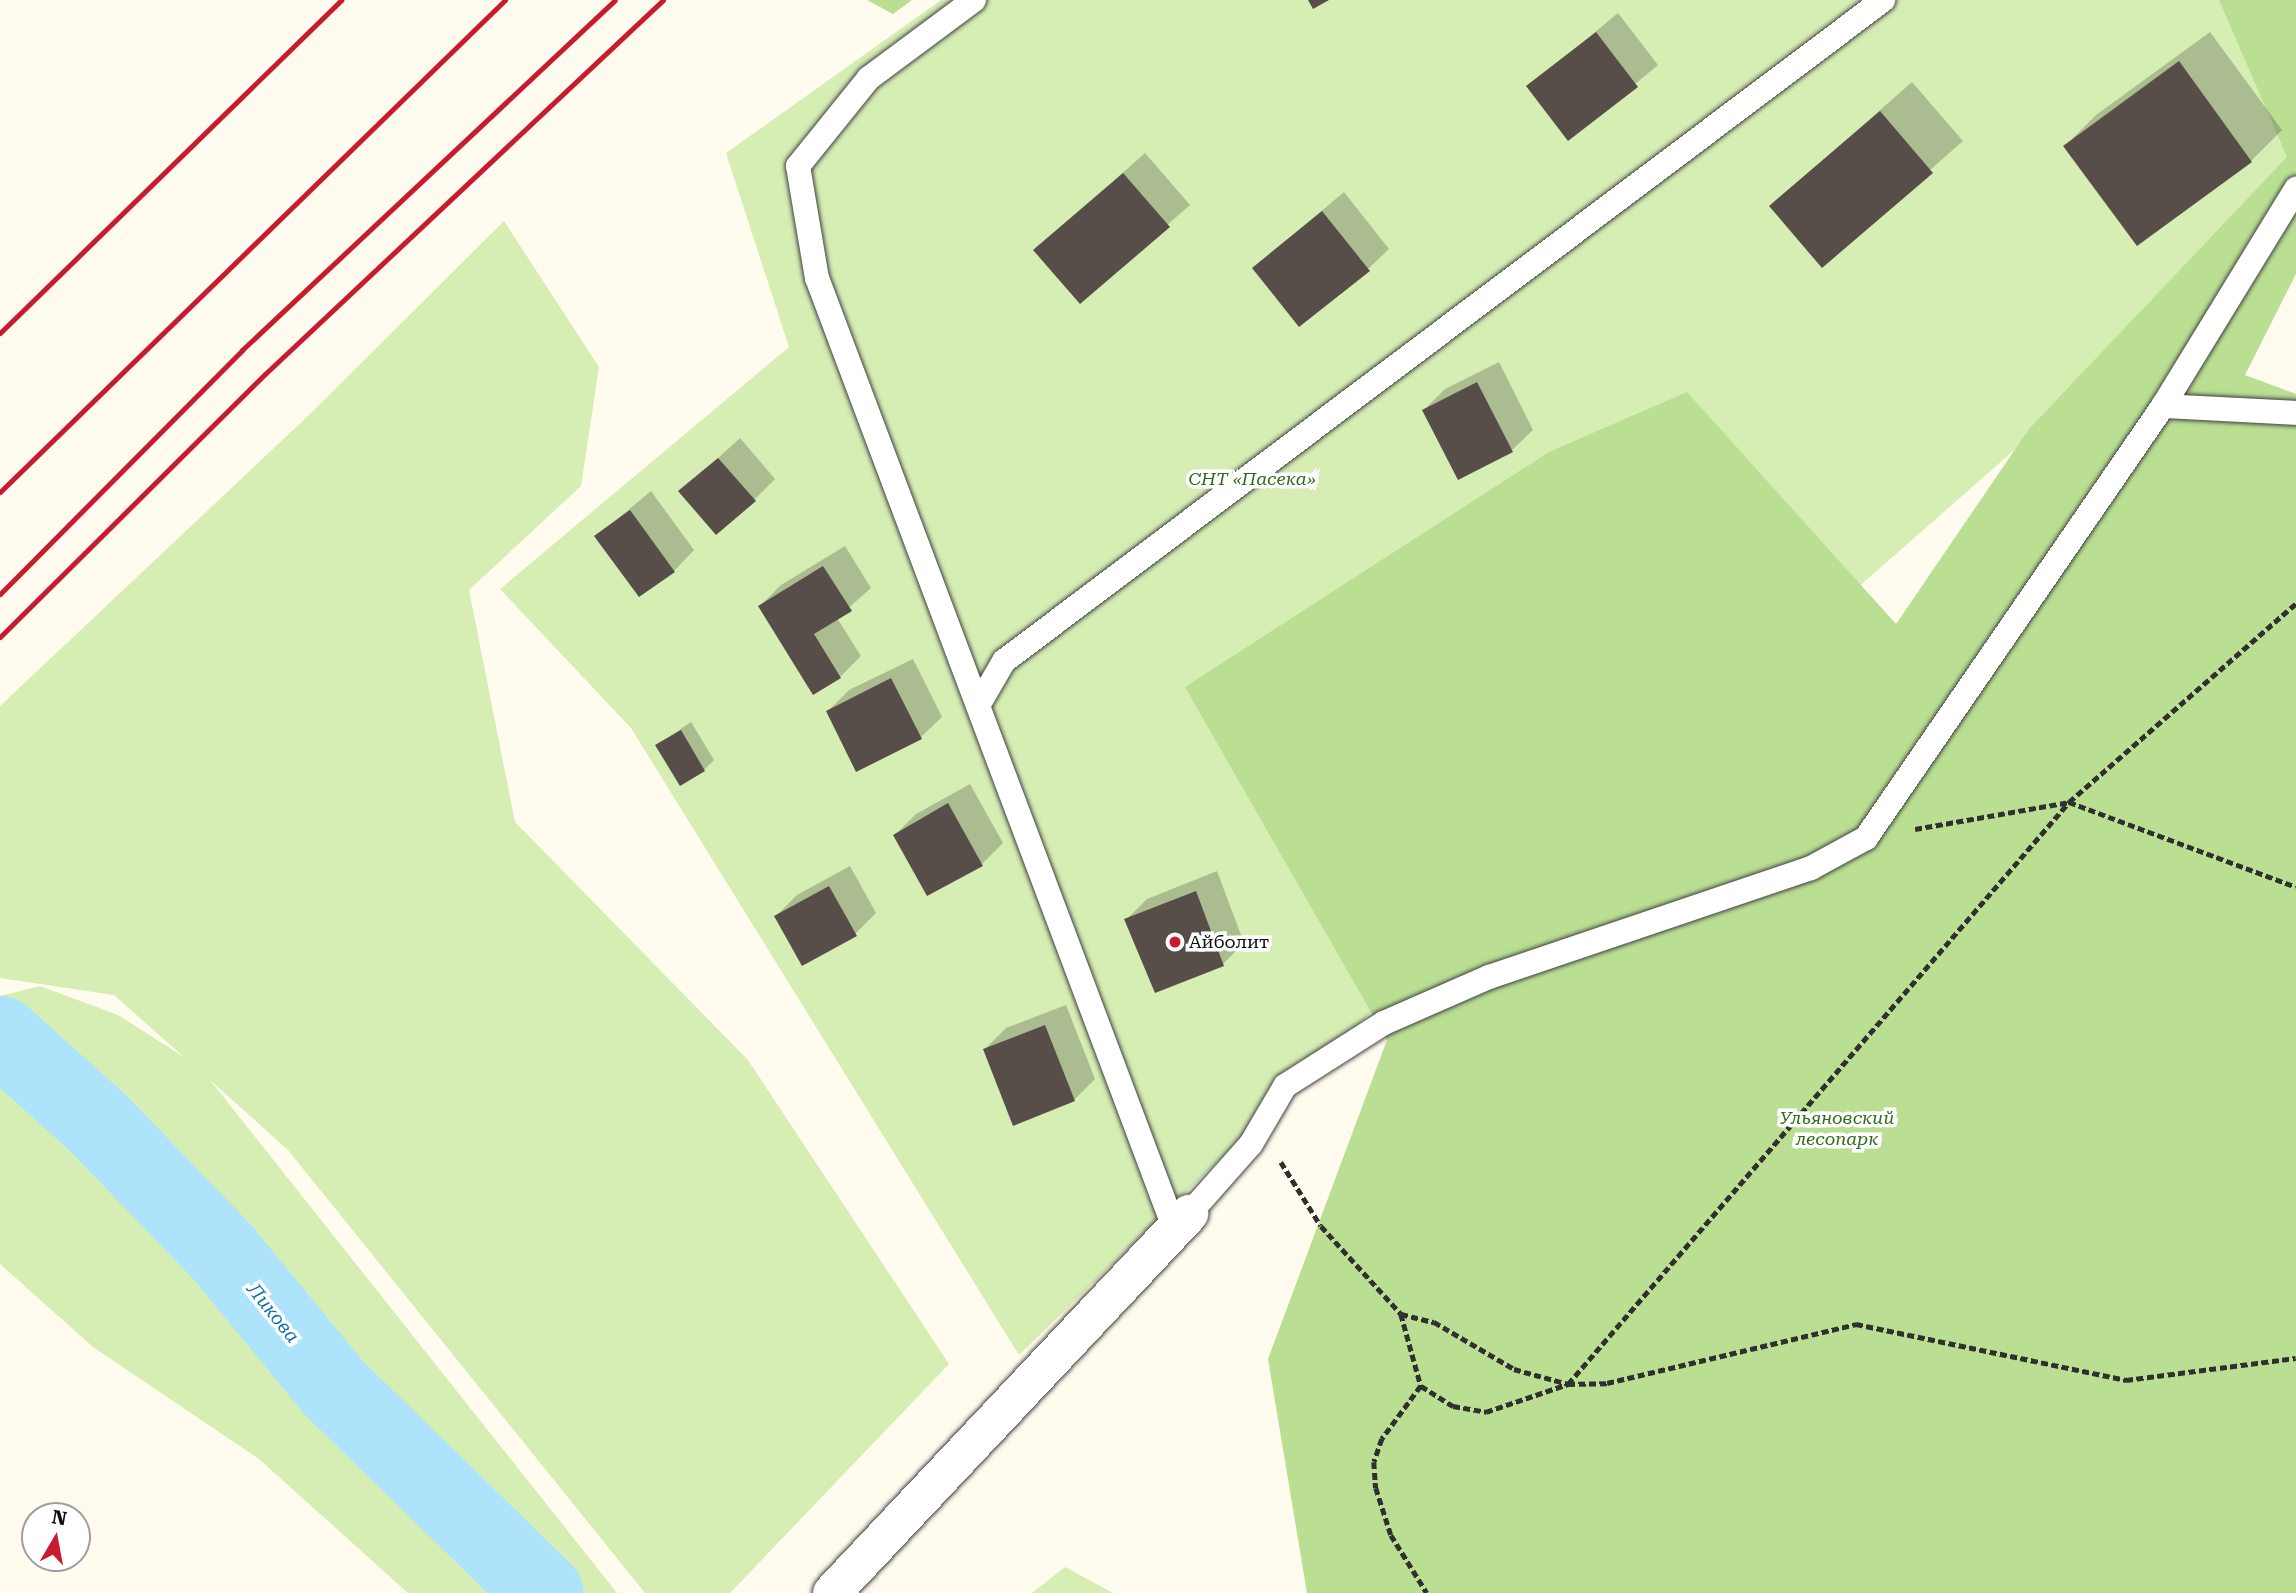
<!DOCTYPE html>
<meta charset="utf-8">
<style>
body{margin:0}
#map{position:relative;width:2296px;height:1593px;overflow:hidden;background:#fffbee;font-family:"Roboto Serif",serif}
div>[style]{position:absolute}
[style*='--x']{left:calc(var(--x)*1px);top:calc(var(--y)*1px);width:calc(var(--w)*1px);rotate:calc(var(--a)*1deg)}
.green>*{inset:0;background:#d6edb4}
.forest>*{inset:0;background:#badf93}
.shadow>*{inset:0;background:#0003}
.river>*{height:79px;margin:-39.5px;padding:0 39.5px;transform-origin:39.5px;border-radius:39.5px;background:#aee4fb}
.building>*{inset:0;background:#574e49}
.path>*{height:4.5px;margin-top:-2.25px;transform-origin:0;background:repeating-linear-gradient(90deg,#303030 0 7px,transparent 0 10.5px)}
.roads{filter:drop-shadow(0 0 2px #414141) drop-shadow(0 0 2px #414141)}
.service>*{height:24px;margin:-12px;padding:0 12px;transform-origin:12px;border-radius:12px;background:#fff}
.minor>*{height:38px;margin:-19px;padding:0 19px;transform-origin:19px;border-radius:19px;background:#fff}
.rail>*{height:5px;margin:-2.5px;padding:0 2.5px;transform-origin:2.5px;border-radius:2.5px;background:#c91b2f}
.dots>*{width:19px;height:19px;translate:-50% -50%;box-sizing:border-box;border:4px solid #fff;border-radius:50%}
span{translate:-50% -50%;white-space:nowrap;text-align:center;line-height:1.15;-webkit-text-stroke:7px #fff;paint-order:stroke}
.park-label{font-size:18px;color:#2f6b19;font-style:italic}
.poi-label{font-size:18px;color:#0e0e0e}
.left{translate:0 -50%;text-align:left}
.water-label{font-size:19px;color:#0d70a9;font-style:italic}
.north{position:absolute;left:21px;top:1502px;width:70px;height:70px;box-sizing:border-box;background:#fff;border:2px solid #9f9f9f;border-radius:50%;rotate:10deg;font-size:19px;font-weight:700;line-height:28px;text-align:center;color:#0e0e0e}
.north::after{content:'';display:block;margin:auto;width:24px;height:32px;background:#c91b2f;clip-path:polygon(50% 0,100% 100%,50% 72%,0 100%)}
</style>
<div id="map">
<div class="green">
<div style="clip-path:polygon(941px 0,2296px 0,2296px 144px,2241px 251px,1667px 755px,1417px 967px,1019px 1355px,631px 728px,500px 589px,789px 347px,726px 153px)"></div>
<div style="clip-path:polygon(504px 221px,599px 367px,581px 486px,469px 590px,515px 822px,748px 1060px,949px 1364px,730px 1593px,645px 1593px,288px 1150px,210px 1080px,617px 1593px,408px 1593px,259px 1459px,93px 1347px,0 1264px,0 996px,40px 986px,118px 1015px,184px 1057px,114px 995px,0 978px,0 706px,309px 415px)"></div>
<div style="clip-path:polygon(1065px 1567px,1113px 1593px,1032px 1593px)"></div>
</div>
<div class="forest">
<div style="clip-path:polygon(867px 0,912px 0,893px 14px)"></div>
<div style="clip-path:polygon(2219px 0,2296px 0,2296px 274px,2245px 375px,2296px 394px,2296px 1593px,1307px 1593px,1268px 1359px,1387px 1040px,1185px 687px,1549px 452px,1687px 392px,1896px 624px,2029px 429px,2287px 157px)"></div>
</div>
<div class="shadow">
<div style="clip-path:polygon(1618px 13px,1658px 65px,1569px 139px,1529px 87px)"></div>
<div style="clip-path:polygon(2210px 32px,2282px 130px,2251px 161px,2137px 243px,2065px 146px,2096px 115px)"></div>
<div style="clip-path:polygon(1912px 82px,1963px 141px,1822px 265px,1771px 206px)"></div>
<div style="clip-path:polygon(1145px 153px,1190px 205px,1080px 301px,1036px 250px)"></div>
<div style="clip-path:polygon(1344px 192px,1389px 249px,1368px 269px,1254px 268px)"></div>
<div style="clip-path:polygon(1499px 362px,1533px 430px,1512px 450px,1424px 410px,1445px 389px)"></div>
<div style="clip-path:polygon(740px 438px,775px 479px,754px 500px,681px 492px)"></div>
<div style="clip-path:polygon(651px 491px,694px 550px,674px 571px,597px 536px)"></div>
<div style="clip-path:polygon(845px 546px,871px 588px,837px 618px,861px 656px,840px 677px,760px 606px,781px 585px)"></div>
<div style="clip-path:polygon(913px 659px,942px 717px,921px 737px,828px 711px,849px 690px)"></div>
<div style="clip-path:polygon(691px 722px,714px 760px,704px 770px,657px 745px)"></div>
<div style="clip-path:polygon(970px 784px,1003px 843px,982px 864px,895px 835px,916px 814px)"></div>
<div style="clip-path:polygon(850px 866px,876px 913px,855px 934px,776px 916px,797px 895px)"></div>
<div style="clip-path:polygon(1217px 871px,1244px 943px,1223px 964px,1126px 920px,1147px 899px)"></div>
<div style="clip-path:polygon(1066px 1005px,1095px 1079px,1074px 1100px,985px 1049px,1006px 1028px)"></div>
</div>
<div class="river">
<div style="--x:0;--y:1035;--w:132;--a:41.9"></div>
<div style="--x:98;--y:1123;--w:180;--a:46.1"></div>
<div style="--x:223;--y:1253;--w:175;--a:50.6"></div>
<div style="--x:334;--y:1388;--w:293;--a:44.3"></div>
</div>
<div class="building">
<div style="clip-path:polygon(1308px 0,1329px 0,1313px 9px)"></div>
<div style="clip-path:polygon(1596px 32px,1638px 87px,1568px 141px,1526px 86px)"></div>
<div style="clip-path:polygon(2179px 61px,2252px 162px,2137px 246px,2063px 146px)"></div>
<div style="clip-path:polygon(1880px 111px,1933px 173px,1822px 268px,1769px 206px)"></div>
<div style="clip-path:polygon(1123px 173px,1170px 227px,1080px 304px,1033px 250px)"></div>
<div style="clip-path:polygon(1322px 211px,1370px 271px,1299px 327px,1252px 268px)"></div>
<div style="clip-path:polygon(1477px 382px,1513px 452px,1458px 480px,1422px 410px)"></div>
<div style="clip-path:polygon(718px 458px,756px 501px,716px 535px,678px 491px)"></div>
<div style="clip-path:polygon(630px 510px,675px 572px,639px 597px,594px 536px)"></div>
<div style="clip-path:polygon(823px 566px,852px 611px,814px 634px,841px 678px,813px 695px,758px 606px)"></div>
<div style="clip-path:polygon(891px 678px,922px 739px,856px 772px,826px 711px)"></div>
<div style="clip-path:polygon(681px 730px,705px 771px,680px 786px,655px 745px)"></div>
<div style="clip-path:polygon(948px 803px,983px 866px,927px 896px,893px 835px)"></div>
<div style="clip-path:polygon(829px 886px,857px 936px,802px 966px,774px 916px)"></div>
<div style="clip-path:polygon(1196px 891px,1224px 966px,1155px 993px,1124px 919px)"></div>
<div style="clip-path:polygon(1045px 1025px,1075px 1101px,1013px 1126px,983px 1049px)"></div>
</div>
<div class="path">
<div style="--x:1915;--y:829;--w:156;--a:-9.9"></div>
<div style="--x:2069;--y:802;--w:242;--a:20.5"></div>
<div style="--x:1281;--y:1162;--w:75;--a:58"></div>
<div style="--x:1321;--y:1226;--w:119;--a:47.7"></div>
<div style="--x:1401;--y:1314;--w:75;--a:74.5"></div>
<div style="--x:1421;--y:1386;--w:66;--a:126.3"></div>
<div style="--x:1382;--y:1439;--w:24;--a:109"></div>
<div style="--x:1374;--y:1462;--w:26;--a:86"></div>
<div style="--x:1376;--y:1488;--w:49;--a:72.3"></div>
<div style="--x:1391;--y:1535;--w:68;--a:58.2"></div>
<div style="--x:1401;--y:1314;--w:34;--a:14"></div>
<div style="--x:1434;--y:1322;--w:93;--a:30.4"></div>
<div style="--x:1514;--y:1369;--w:56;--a:15.5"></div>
<div style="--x:1568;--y:1384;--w:768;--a:-49.28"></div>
<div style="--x:2069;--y:802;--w:302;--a:-41.2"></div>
<div style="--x:1421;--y:1386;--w:38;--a:32"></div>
<div style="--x:1453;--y:1406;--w:34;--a:10"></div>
<div style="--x:1486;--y:1412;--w:87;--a:-18.9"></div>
<div style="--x:1568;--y:1384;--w:39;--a:-1"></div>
<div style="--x:1607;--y:1383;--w:256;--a:-13.3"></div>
<div style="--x:1856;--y:1324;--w:276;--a:11.7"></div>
<div style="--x:2126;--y:1380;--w:171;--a:-7.4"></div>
</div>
<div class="roads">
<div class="service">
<div style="--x:974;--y:0;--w:131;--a:143.4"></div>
<div style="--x:869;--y:78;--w:113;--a:128.9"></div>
<div style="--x:798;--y:166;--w:114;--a:80.4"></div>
<div style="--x:817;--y:278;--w:1017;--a:69.39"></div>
<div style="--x:2163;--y:406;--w:133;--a:3"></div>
<div style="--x:979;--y:704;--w:50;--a:-59.8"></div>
<div style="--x:1004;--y:661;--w:1100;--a:-36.94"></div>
<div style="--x:1189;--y:1214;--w:94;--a:-48.5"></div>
<div style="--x:1251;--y:1144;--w:67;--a:-59.6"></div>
<div style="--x:1285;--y:1086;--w:117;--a:-32.5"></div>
<div style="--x:1384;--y:1023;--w:115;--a:-23.7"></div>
<div style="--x:1489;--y:977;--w:340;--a:-18.7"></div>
<div style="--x:1811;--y:868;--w:63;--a:-28.6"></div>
<div style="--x:1866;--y:838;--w:524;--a:-55.49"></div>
<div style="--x:2163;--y:406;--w:255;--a:-58.5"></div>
</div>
<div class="minor">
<div style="--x:832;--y:1593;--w:521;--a:-46.71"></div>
</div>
</div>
<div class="rail">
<div style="--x:0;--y:333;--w:477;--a:-44.3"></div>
<div style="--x:0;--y:492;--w:705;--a:-44.25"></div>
<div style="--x:0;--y:594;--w:344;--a:-45.2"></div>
<div style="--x:242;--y:350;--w:511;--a:-43.18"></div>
<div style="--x:0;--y:637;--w:373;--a:-44.8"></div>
<div style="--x:265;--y:374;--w:546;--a:-43.22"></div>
</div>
<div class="dots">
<div style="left:1175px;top:942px;background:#c91b2f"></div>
</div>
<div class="park-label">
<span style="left:1252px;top:479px">СНТ «Пасека»</span>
<span style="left:1837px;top:1129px">Ульяновский<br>лесопарк</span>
</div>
<div class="poi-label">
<span class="left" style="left:1189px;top:942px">Айболит</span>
</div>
<div class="water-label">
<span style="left:273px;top:1313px;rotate:51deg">Ликова</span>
</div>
<div class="north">N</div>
</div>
